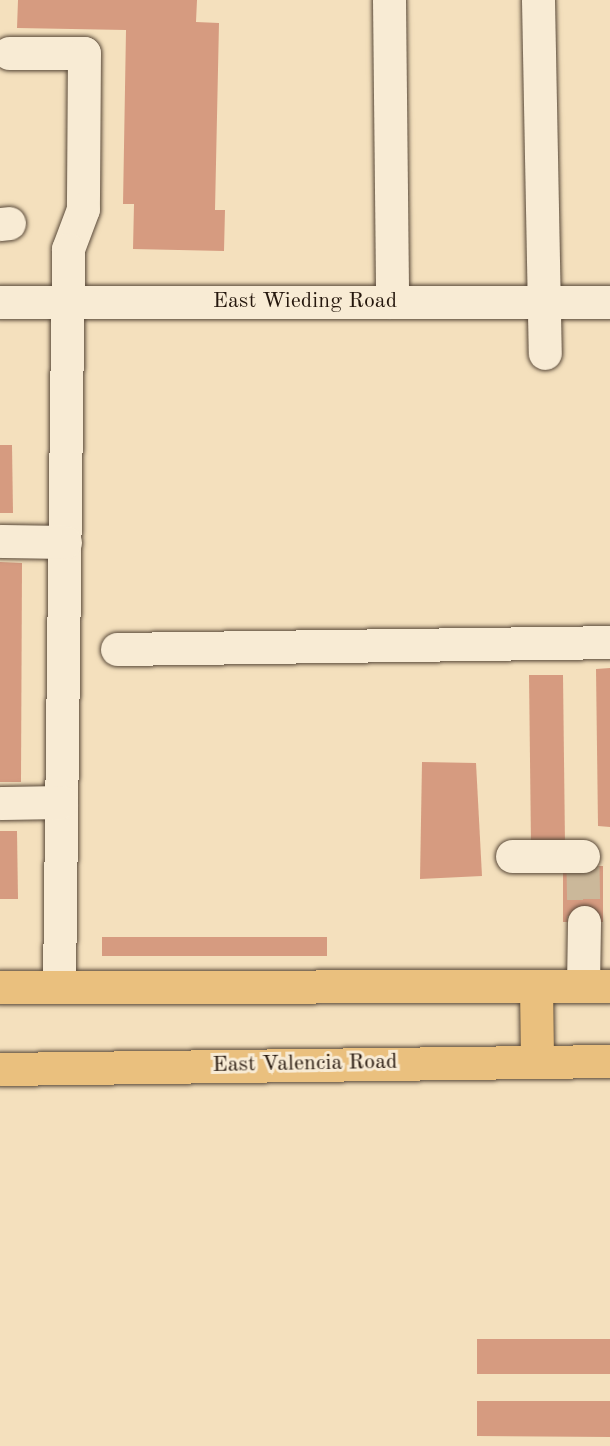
<!DOCTYPE html>
<style>
body{margin:0}
#map{position:relative;width:610px;height:1446px;overflow:hidden;background:#f4e0bd;font-family:"Old Standard TT",serif}
div>[style]{position:absolute}
[style*='--x']{left:calc(var(--x)*1px);top:calc(var(--y)*1px);width:calc(var(--w)*1px);rotate:calc(var(--a)*1deg)}
.building>*{inset:0;background:#d69b80}
.minor-tunnel>*{height:33px;margin-top:-16.5px;transform-origin:0;background:repeating-linear-gradient(90deg,#cbb89a 0 33px,transparent 0 49px)}
.roads{filter:drop-shadow(0 0 2px #594939) drop-shadow(0 0 2px #594939)}
.minor>*{height:33px;margin:-16.5px;padding:0 16.5px;transform-origin:16.5px;border-radius:16.5px;background:#f8ebd4}
.major>*{height:33px;margin:-16.5px;padding:0 16.5px;transform-origin:16.5px;border-radius:16.5px;background:#eac07e}
span{translate:-50% -50%;white-space:nowrap;text-align:center;line-height:1.15;-webkit-text-stroke:6px #f8ebd4;paint-order:stroke}
.street-label{font-size:22px;color:#25170d}
</style>
<div id="map">
<div class="building">
<div style="clip-path:polygon(18px 0,197px 0,196px 22px,219px 23px,215px 210px,225px 210px,224px 251px,133px 249px,134px 204px,123px 204px,126px 30px,17px 28px)"></div>
<div style="clip-path:polygon(0 445px,12px 445px,13px 513px,0 513px)"></div>
<div style="clip-path:polygon(0 562px,22px 563px,21px 782px,0 782px)"></div>
<div style="clip-path:polygon(610px 668px,610px 827px,598px 826px,596px 669px)"></div>
<div style="clip-path:polygon(529px 675px,563px 675px,565px 844px,531px 845px)"></div>
<div style="clip-path:polygon(422px 762px,476px 763px,482px 876px,420px 879px)"></div>
<div style="clip-path:polygon(0 831px,17px 831px,18px 899px,0 899px)"></div>
<div style="clip-path:polygon(563px 866px,603px 866px,603px 922px,563px 922px)"></div>
<div style="clip-path:polygon(102px 937px,327px 937px,327px 956px,102px 956px)"></div>
<div style="clip-path:polygon(477px 1339px,610px 1339px,610px 1374px,477px 1374px)"></div>
<div style="clip-path:polygon(477px 1401px,610px 1401px,610px 1437px,477px 1436px)"></div>
</div>
<div class="minor-tunnel">
<div style="--x:583;--y:866;--w:56;--a:89"></div>
</div>
<div class="roads">
<div class="minor">
<div style="--x:389;--y:0;--w:302;--a:89.4"></div>
<div style="--x:538;--y:0;--w:353;--a:88.9"></div>
<div style="--x:9;--y:53;--w:75;--a:0"></div>
<div style="--x:84;--y:53;--w:156;--a:90.4"></div>
<div style="--x:83;--y:209;--w:43;--a:110.6"></div>
<div style="--x:68;--y:249;--w:738;--a:90.7"></div>
<div style="--x:0;--y:224;--w:9;--a:-6"></div>
<div style="--x:0;--y:302;--w:610;--a:0"></div>
<div style="--x:0;--y:541;--w:65;--a:0.9"></div>
<div style="--x:117;--y:649;--w:493;--a:-0.8"></div>
<div style="--x:0;--y:803;--w:61;--a:-0.9"></div>
<div style="--x:512;--y:856;--w:71;--a:0"></div>
<div style="--x:583;--y:986;--w:64;--a:-89.1"></div>
</div>
<div class="major">
<div style="--x:536;--y:986;--w:74;--a:89.2"></div>
<div style="--x:0;--y:987;--w:610;--a:-0.09"></div>
<div style="--x:0;--y:1069;--w:610;--a:-0.75"></div>
</div>
</div>
<div class="street-label">
<span style="left:305px;top:302px">East Wieding Road</span>
<span style="left:305px;top:1064px;rotate:-1deg">East Valencia Road</span>
</div>
</div>
